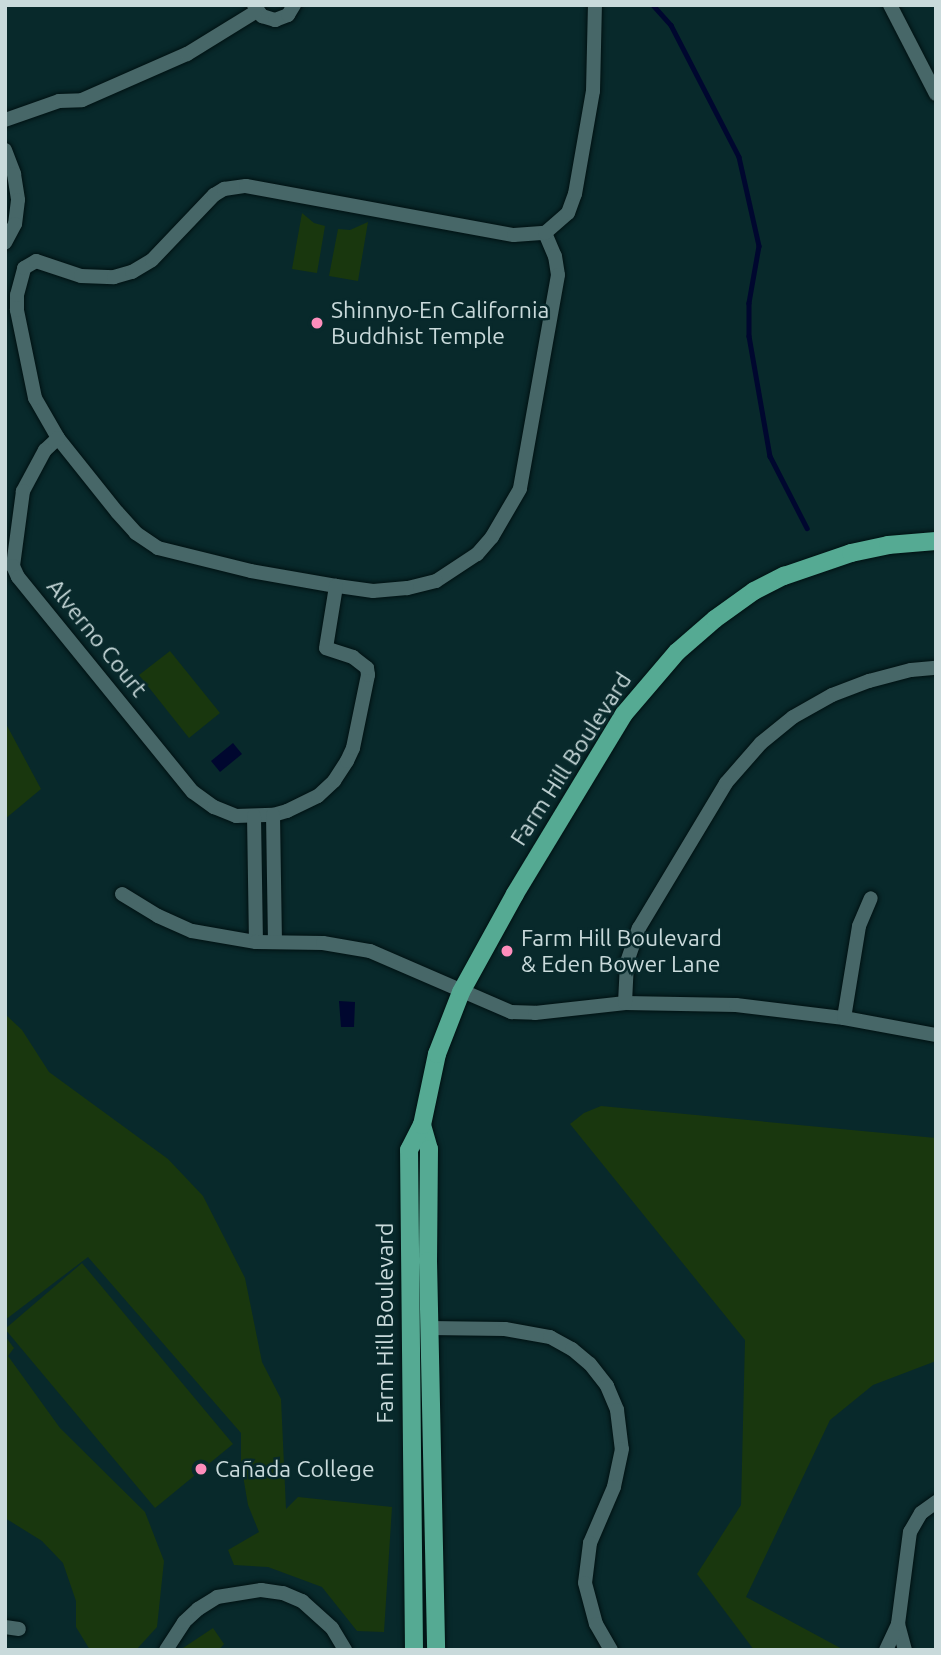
<!DOCTYPE html>
<meta charset="utf-8">
<style>
body{margin:0}
#map{position:relative;width:941px;height:1655px;overflow:hidden;background:#08292b;font-family:Ubuntu,sans-serif}
div>[style]{position:absolute}
[style*='--x']{left:calc(var(--x)*1px);top:calc(var(--y)*1px);width:calc(var(--w)*1px);rotate:calc(var(--a)*1deg)}
.green>*{inset:0;background:#19370e}
.water>*{inset:0;background:#00072f}
.stream>*{height:4.5px;margin:-2.25px;padding:0 2.25px;transform-origin:2.25px;border-radius:2.25px;background:#00072f}
.roads{filter:drop-shadow(0 0 2px #001112) drop-shadow(0 0 2px #001112)}
.minor>*{height:14px;margin:-7px;padding:0 7px;transform-origin:7px;border-radius:7px;background:#476768}
.major>*{height:18px;margin:-9px;padding:0 9px;transform-origin:9px;border-radius:9px;background:#55aa93}
.dots>*{width:19px;height:19px;translate:-50% -50%;box-sizing:border-box;border:4px solid #08292b;border-radius:50%}
span{translate:-50% -50%;white-space:nowrap;text-align:center;line-height:1.15;-webkit-text-stroke:5px #08292b;paint-order:stroke}
.poi-label{font-size:23px;color:#c9dadb}
.left{translate:0 -50%;text-align:left}
.street-label{font-size:23px;color:#c9dadb}
.frame{position:absolute;inset:0;border:7px solid #c9dadb;pointer-events:none}
</style>
<div id="map">
<div class="green">
<div style="clip-path:polygon(302px 213px,314px 223px,325px 226px,317px 273px,292px 269px)"></div>
<div style="clip-path:polygon(368px 222px,358px 281px,329px 276px,338px 229px,350px 230px)"></div>
<div style="clip-path:polygon(170px 651px,220px 713px,189px 738px,139px 675px)"></div>
<div style="clip-path:polygon(5px 722px,41px 789px,5px 819px)"></div>
<div style="clip-path:polygon(5px 1014px,22px 1030px,49px 1072px,168px 1159px,203px 1196px,245px 1278px,262px 1362px,281px 1399px,286px 1509px,298px 1497px,392px 1507px,384px 1632px,357px 1631px,322px 1587px,268px 1567px,234px 1565px,228px 1550px,259px 1532px,248px 1505px,241px 1464px,241px 1433px,88px 1257px,5px 1320px)"></div>
<div style="clip-path:polygon(601px 1106px,936px 1138px,936px 1361px,873px 1385px,830px 1420px,746px 1597px,844px 1650px,754px 1650px,697px 1574px,741px 1505px,745px 1340px,570px 1124px,584px 1113px)"></div>
<div style="clip-path:polygon(82px 1263px,233px 1444px,155px 1508px,5px 1329px)"></div>
<div style="clip-path:polygon(5px 1336px,14px 1348px,8px 1356px,60px 1428px,145px 1512px,164px 1561px,157px 1627px,136px 1650px,90px 1650px,76px 1627px,76px 1601px,63px 1563px,42px 1541px,5px 1518px)"></div>
<div style="clip-path:polygon(213px 1628px,224px 1644px,219px 1650px,180px 1650px)"></div>
</div>
<div class="water">
<div style="clip-path:polygon(233px 743px,242px 754px,220px 772px,211px 761px)"></div>
<div style="clip-path:polygon(339px 1001px,355px 1002px,354px 1027px,341px 1027px)"></div>
</div>
<div class="stream">
<div style="--x:653;--y:5;--w:27;--a:48"></div>
<div style="--x:671;--y:25;--w:148;--a:62.7"></div>
<div style="--x:739;--y:157;--w:91;--a:77.3"></div>
<div style="--x:759;--y:246;--w:58;--a:100"></div>
<div style="--x:749;--y:303;--w:33;--a:90"></div>
<div style="--x:749;--y:336;--w:122;--a:80.1"></div>
<div style="--x:770;--y:456;--w:81;--a:62.8"></div>
</div>
<div class="roads">
<div class="minor">
<div style="--x:254;--y:5;--w:14;--a:54"></div>
<div style="--x:262;--y:16;--w:14;--a:17"></div>
<div style="--x:275;--y:20;--w:14;--a:-21"></div>
<div style="--x:288;--y:15;--w:12;--a:-59"></div>
<div style="--x:890;--y:5;--w:100;--a:62.7"></div>
<div style="--x:5;--y:120;--w:57;--a:-19.4"></div>
<div style="--x:59;--y:101;--w:23;--a:-2"></div>
<div style="--x:82;--y:100;--w:115;--a:-23.7"></div>
<div style="--x:187;--y:54;--w:82;--a:-31.6"></div>
<div style="--x:5;--y:150;--w:26;--a:69"></div>
<div style="--x:14;--y:174;--w:26;--a:81"></div>
<div style="--x:18;--y:200;--w:24;--a:97"></div>
<div style="--x:15;--y:224;--w:21;--a:118"></div>
<div style="--x:545;--y:233;--w:25;--a:67"></div>
<div style="--x:555;--y:256;--w:19;--a:81"></div>
<div style="--x:558;--y:275;--w:217;--a:100.1"></div>
<div style="--x:520;--y:489;--w:56;--a:120.3"></div>
<div style="--x:492;--y:537;--w:23;--a:131"></div>
<div style="--x:477;--y:554;--w:49;--a:146.6"></div>
<div style="--x:436;--y:581;--w:30;--a:166"></div>
<div style="--x:407;--y:588;--w:34;--a:175"></div>
<div style="--x:373;--y:591;--w:37;--a:-172"></div>
<div style="--x:336;--y:586;--w:86;--a:-170"></div>
<div style="--x:251;--y:571;--w:96;--a:-166.1"></div>
<div style="--x:158;--y:548;--w:27;--a:-146"></div>
<div style="--x:136;--y:533;--w:28;--a:-132"></div>
<div style="--x:117;--y:512;--w:95;--a:-128.6"></div>
<div style="--x:58;--y:438;--w:46;--a:-119.9"></div>
<div style="--x:35;--y:398;--w:90;--a:-101.6"></div>
<div style="--x:17;--y:310;--w:15;--a:-90"></div>
<div style="--x:17;--y:295;--w:28;--a:-75"></div>
<div style="--x:24;--y:268;--w:14;--a:-30"></div>
<div style="--x:36;--y:261;--w:47;--a:18.4"></div>
<div style="--x:81;--y:276;--w:33;--a:2"></div>
<div style="--x:114;--y:277;--w:19;--a:-16"></div>
<div style="--x:132;--y:272;--w:23;--a:-31"></div>
<div style="--x:152;--y:260;--w:90;--a:-46.4"></div>
<div style="--x:214;--y:195;--w:12;--a:-31"></div>
<div style="--x:224;--y:189;--w:22;--a:-8"></div>
<div style="--x:246;--y:186;--w:272;--a:10.4"></div>
<div style="--x:514;--y:235;--w:31;--a:-4"></div>
<div style="--x:545;--y:233;--w:30;--a:-41"></div>
<div style="--x:568;--y:213;--w:20;--a:-70"></div>
<div style="--x:575;--y:194;--w:105;--a:-80.1"></div>
<div style="--x:593;--y:91;--w:86;--a:-88.7"></div>
<div style="--x:58;--y:438;--w:18;--a:137"></div>
<div style="--x:45;--y:450;--w:47;--a:118.2"></div>
<div style="--x:23;--y:491;--w:76;--a:97.6"></div>
<div style="--x:13;--y:566;--w:12;--a:66"></div>
<div style="--x:18;--y:577;--w:277;--a:50.9"></div>
<div style="--x:193;--y:792;--w:26;--a:36"></div>
<div style="--x:214;--y:807;--w:24;--a:22"></div>
<div style="--x:236;--y:816;--w:37;--a:-2"></div>
<div style="--x:273;--y:815;--w:15;--a:-16"></div>
<div style="--x:287;--y:811;--w:34;--a:-26"></div>
<div style="--x:318;--y:796;--w:22;--a:-43"></div>
<div style="--x:334;--y:781;--w:24;--a:-57"></div>
<div style="--x:347;--y:761;--w:14;--a:-65"></div>
<div style="--x:353;--y:748;--w:75;--a:-78.4"></div>
<div style="--x:368;--y:675;--w:7;--a:-98"></div>
<div style="--x:367;--y:668;--w:18;--a:-142"></div>
<div style="--x:353;--y:657;--w:28;--a:-162"></div>
<div style="--x:326;--y:648;--w:63;--a:-80.8"></div>
<div style="--x:273;--y:815;--w:127;--a:89.1"></div>
<div style="--x:254;--y:816;--w:126;--a:89.1"></div>
<div style="--x:122;--y:894;--w:42;--a:31.4"></div>
<div style="--x:158;--y:916;--w:37;--a:24"></div>
<div style="--x:192;--y:931;--w:65;--a:9.8"></div>
<div style="--x:256;--y:942;--w:67;--a:0.9"></div>
<div style="--x:323;--y:943;--w:48;--a:9.7"></div>
<div style="--x:370;--y:951;--w:154;--a:23.4"></div>
<div style="--x:511;--y:1012;--w:24;--a:2"></div>
<div style="--x:535;--y:1013;--w:91;--a:-6.3"></div>
<div style="--x:625;--y:1003;--w:111;--a:1"></div>
<div style="--x:736;--y:1005;--w:109;--a:6.9"></div>
<div style="--x:844;--y:1018;--w:94;--a:10.5"></div>
<div style="--x:625;--y:1003;--w:41;--a:-87.2"></div>
<div style="--x:627;--y:962;--w:36;--a:-71"></div>
<div style="--x:639;--y:928;--w:169;--a:-59"></div>
<div style="--x:726;--y:783;--w:53;--a:-48.8"></div>
<div style="--x:761;--y:743;--w:41;--a:-39.1"></div>
<div style="--x:793;--y:717;--w:45;--a:-29.4"></div>
<div style="--x:832;--y:695;--w:40;--a:-21"></div>
<div style="--x:869;--y:681;--w:43;--a:-14.7"></div>
<div style="--x:911;--y:670;--w:25;--a:-5"></div>
<div style="--x:844;--y:1018;--w:93;--a:-80.7"></div>
<div style="--x:859;--y:926;--w:30;--a:-67"></div>
<div style="--x:429;--y:1328;--w:76;--a:0.8"></div>
<div style="--x:505;--y:1329;--w:46;--a:10.1"></div>
<div style="--x:550;--y:1337;--w:25;--a:29"></div>
<div style="--x:572;--y:1349;--w:23;--a:40"></div>
<div style="--x:590;--y:1364;--w:28;--a:52"></div>
<div style="--x:607;--y:1386;--w:26;--a:67"></div>
<div style="--x:617;--y:1410;--w:39;--a:83"></div>
<div style="--x:622;--y:1449;--w:39;--a:102"></div>
<div style="--x:614;--y:1487;--w:61;--a:113.2"></div>
<div style="--x:590;--y:1543;--w:40;--a:97.1"></div>
<div style="--x:585;--y:1583;--w:42;--a:75"></div>
<div style="--x:596;--y:1624;--w:30;--a:60"></div>
<div style="--x:898;--y:1624;--w:27;--a:75"></div>
<div style="--x:5;--y:1627;--w:14;--a:8"></div>
<div style="--x:166;--y:1650;--w:33;--a:-57"></div>
<div style="--x:184;--y:1622;--w:19;--a:-43"></div>
<div style="--x:198;--y:1609;--w:22;--a:-32"></div>
<div style="--x:217;--y:1597;--w:45;--a:-9"></div>
<div style="--x:261;--y:1590;--w:22;--a:8"></div>
<div style="--x:283;--y:1593;--w:21;--a:23"></div>
<div style="--x:302;--y:1601;--w:40;--a:42"></div>
<div style="--x:332;--y:1628;--w:26;--a:59"></div>
<div style="--x:886;--y:1650;--w:29;--a:-65"></div>
<div style="--x:898;--y:1624;--w:93;--a:-82.6"></div>
<div style="--x:910;--y:1532;--w:22;--a:-60"></div>
<div style="--x:921;--y:1513;--w:19;--a:-36"></div>
</div>
<div class="major">
<div style="--x:422;--y:1125;--w:25;--a:74"></div>
<div style="--x:429;--y:1149;--w:112;--a:90.5"></div>
<div style="--x:428;--y:1261;--w:389;--a:88.8"></div>
<div style="--x:414;--y:1650;--w:500;--a:-90.57"></div>
<div style="--x:409;--y:1150;--w:28;--a:-63"></div>
<div style="--x:422;--y:1125;--w:73;--a:-78.1"></div>
<div style="--x:437;--y:1054;--w:66;--a:-68.8"></div>
<div style="--x:461;--y:992;--w:112;--a:-61.1"></div>
<div style="--x:515;--y:894;--w:210;--a:-58.8"></div>
<div style="--x:624;--y:714;--w:82;--a:-49.5"></div>
<div style="--x:677;--y:652;--w:50;--a:-41"></div>
<div style="--x:715;--y:619;--w:48;--a:-35.7"></div>
<div style="--x:754;--y:591;--w:34;--a:-27"></div>
<div style="--x:784;--y:576;--w:71;--a:-18.9"></div>
<div style="--x:851;--y:553;--w:38;--a:-12"></div>
<div style="--x:888;--y:545;--w:48;--a:-4.8"></div>
</div>
</div>
<div class="dots">
<div style="left:317px;top:323px;background:#fe8ebc"></div>
<div style="left:507px;top:951px;background:#fe8ebc"></div>
<div style="left:201px;top:1469px;background:#fe8ebc"></div>
</div>
<div class="poi-label">
<span class="left" style="left:331px;top:323px">Shinnyo-En California<br>Buddhist Temple</span>
<span class="left" style="left:521px;top:951px">Farm Hill Boulevard<br>&amp; Eden Bower Lane</span>
<span class="left" style="left:215px;top:1469px">Cañada College</span>
</div>
<div class="street-label">
<span style="left:97px;top:638px;rotate:51deg">Alverno Court</span>
<span style="left:571px;top:759px;rotate:-57deg">Farm Hill Boulevard</span>
<span style="left:385px;top:1323px;rotate:-90deg">Farm Hill Boulevard</span>
</div>
<div class="frame"></div>
</div>
